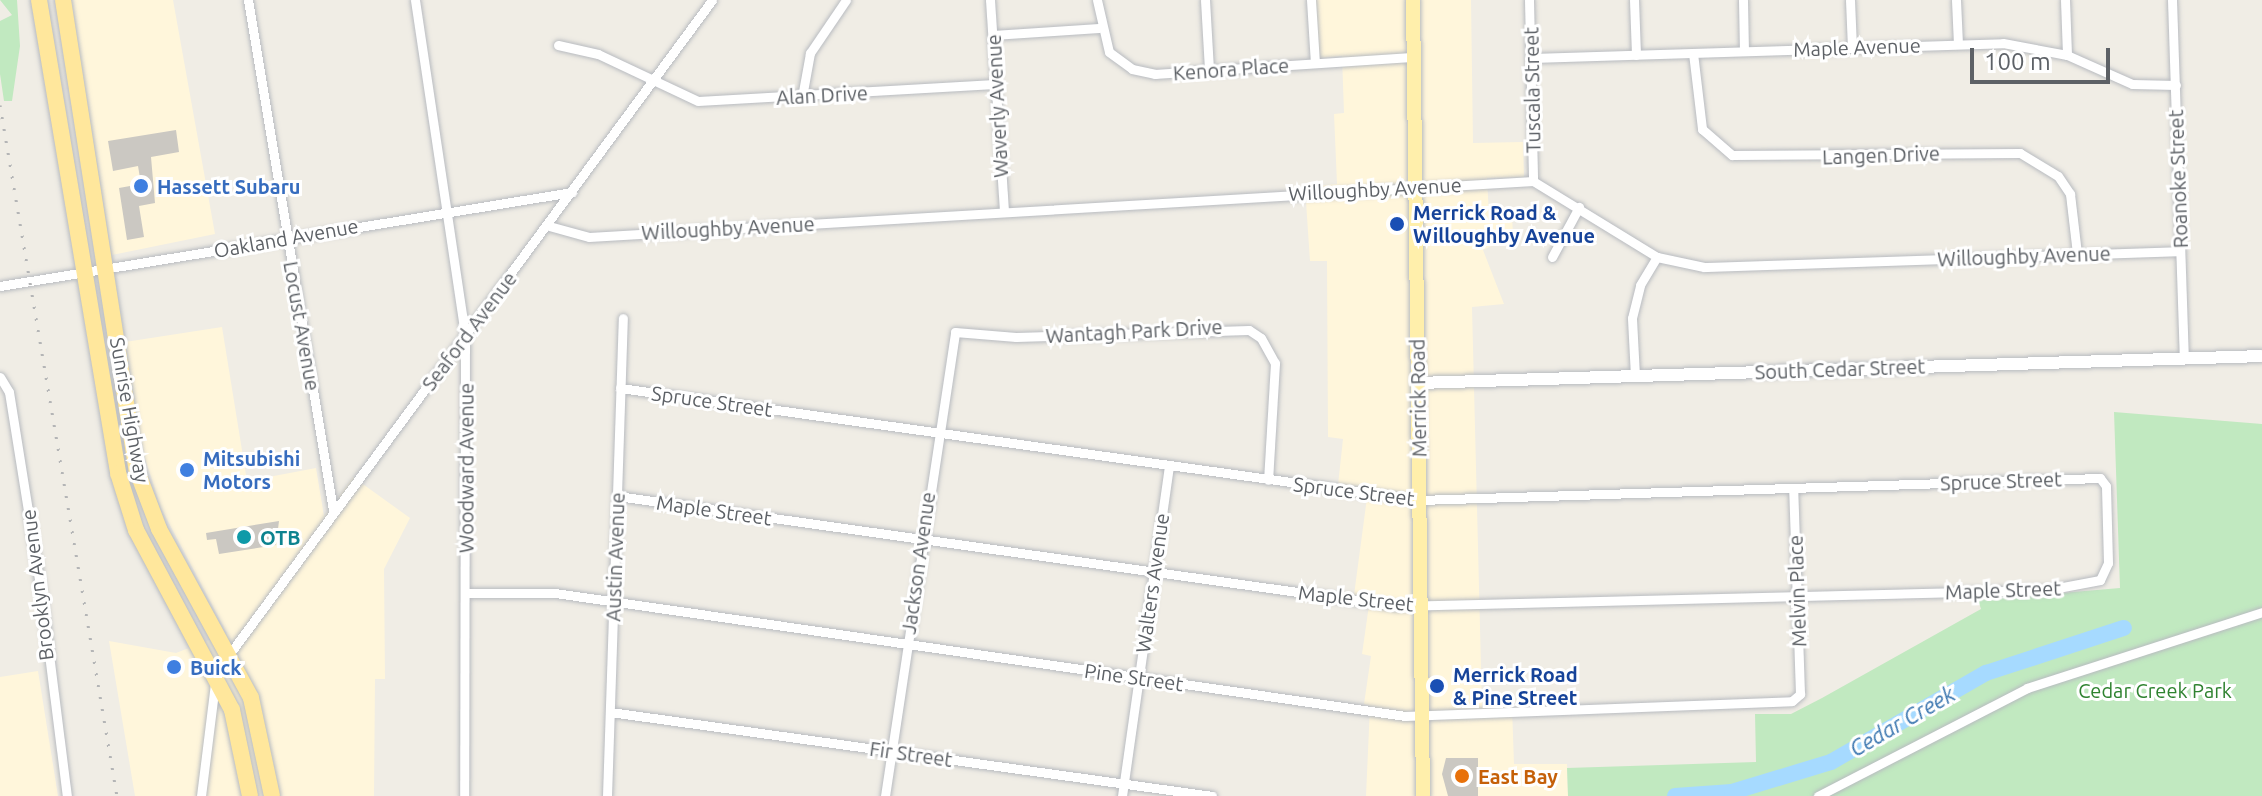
<!DOCTYPE html>
<style>
body{margin:0}
#map{position:relative;width:2262px;height:796px;overflow:hidden;background:#f0ede5;font-family:Ubuntu,sans-serif}
div>[style]{position:absolute}
[style*='--x']{left:calc(var(--x)*1px);top:calc(var(--y)*1px);width:calc(var(--w)*1px);rotate:calc(var(--a)*1deg)}
.commercial>*{inset:0;background:#fff6db}
.green>*{inset:0;background:#c1e9c0}
.river>*{height:16px;margin:-8px;padding:0 8px;transform-origin:8px;border-radius:8px;background:#a6daff}
.building>*{inset:0;background:#cbc8c2}
.roads{filter:drop-shadow(0 0 2px #b8bbc0) drop-shadow(0 0 2px #b8bbc0)}
.minor>*{height:9px;margin:-4.5px;padding:0 4.5px;transform-origin:4.5px;border-radius:4.5px;background:#fff}
.tertiary>*{height:12px;margin:-6px;padding:0 6px;transform-origin:6px;border-radius:6px;background:#fff}
.primary>*{height:14px;margin:-7px;padding:0 7px;transform-origin:7px;border-radius:7px;background:#ffefab}
.trunk>*{height:16px;margin:-8px;padding:0 8px;transform-origin:8px;border-radius:8px;background:#ffe79c}
.rail>*{height:3px;margin-top:-1.5px;transform-origin:0;background:repeating-linear-gradient(90deg,#b4b5b6 0 2px,transparent 0 12px)}
.dots>*{width:22px;height:22px;translate:-50% -50%;box-sizing:border-box;border:4px solid #fff;border-radius:50%}
span{translate:-50% -50%;white-space:nowrap;text-align:center;line-height:1.15;-webkit-text-stroke:6px #fff;paint-order:stroke}
.street-label{font-size:20px;color:#5d6166}
.shop-label{font-size:20px;color:#366cbe;font-weight:700}
.left{translate:0 -50%;text-align:left}
.transit-label{font-size:20px;color:#164399;font-weight:700}
.culture-label{font-size:20px;color:#0d838f;font-weight:700}
.park-label{font-size:20px;color:#2f8330}
.food-label{font-size:20px;color:#c56008;font-weight:700}
.water-label{font-size:22px;color:#3975af;font-style:italic}
.scale{position:absolute;left:1970px;top:48px;width:140px;height:36px;box-sizing:border-box;border:4px solid #5d6166;border-top:0;padding-left:10px;font-size:24px;line-height:28px;white-space:nowrap;color:#5d6166;-webkit-text-stroke:6px #fff;paint-order:stroke}
</style>
<div id="map">
<div class="commercial">
<div style="clip-path:polygon(71px 0,173px 0,215px 234px,112px 255px)"></div>
<div style="clip-path:polygon(1315px 0,1471px 0,1473px 143px,1523px 142px,1524px 177px,1487px 178px,1489px 215px,1512px 215px,1513px 236px,1483px 250px,1504px 304px,1472px 307px,1482px 707px,1512px 707px,1514px 764px,1567px 764px,1568px 796px,1366px 796px,1370px 706px,1364px 704px,1371px 656px,1362px 654px,1370px 598px,1354px 595px,1368px 490px,1338px 485px,1343px 439px,1328px 437px,1327px 261px,1310px 261px,1305px 187px,1337px 184px,1334px 114px,1344px 113px,1342px 56px,1318px 58px)"></div>
<div style="clip-path:polygon(222px 327px,247px 481px,316px 468px,324px 516px,353px 477px,410px 518px,384px 569px,385px 679px,375px 679px,374px 796px,135px 796px,109px 641px,176px 653px,227px 633px,161px 508px,144px 455px,125px 342px)"></div>
<div style="clip-path:polygon(38px 671px,58px 796px,0 796px,0 677px)"></div>
</div>
<div class="green">
<div style="clip-path:polygon(0 0,17px 0,20px 46px,12px 101px,4px 101px,0 74px,0 21px,12px 15px)"></div>
<div style="clip-path:polygon(2114px 412px,2262px 424px,2262px 796px,1568px 796px,1567px 768px,1756px 762px,1755px 714px,1791px 714px,1822px 698px,1981px 609px,1978px 600px,2120px 588px)"></div>
</div>
<div class="river">
<div style="--x:1675;--y:796;--w:57;--a:-4"></div>
<div style="--x:1732;--y:792;--w:103;--a:-16.9"></div>
<div style="--x:1831;--y:762;--w:179;--a:-29.9"></div>
<div style="--x:1986;--y:673;--w:145;--a:-18.1"></div>
</div>
<div class="building">
<div style="clip-path:polygon(176px 130px,179px 152px,151px 157px,155px 203px,139px 206px,144px 237px,127px 240px,119px 188px,141px 184px,138px 166px,113px 171px,108px 141px)"></div>
<div style="clip-path:polygon(279px 521px,276px 545px,219px 554px,216px 539px,207px 540px,206px 533px)"></div>
<div style="clip-path:polygon(1446px 758px,1478px 758px,1478px 796px,1448px 796px,1442px 774px)"></div>
</div>
<div class="roads">
<div class="minor">
<div style="--x:248;--y:0;--w:517;--a:80.54"></div>
<div style="--x:415;--y:0;--w:339;--a:81.5"></div>
<div style="--x:465;--y:335;--w:461;--a:90.1"></div>
<div style="--x:990;--y:0;--w:212;--a:86.2"></div>
<div style="--x:1097;--y:0;--w:53;--a:77"></div>
<div style="--x:1109;--y:52;--w:29;--a:36"></div>
<div style="--x:1132;--y:69;--w:24;--a:12"></div>
<div style="--x:1155;--y:74;--w:260;--a:-3.8"></div>
<div style="--x:1205;--y:0;--w:70;--a:86.7"></div>
<div style="--x:1311;--y:0;--w:63;--a:86.4"></div>
<div style="--x:1529;--y:0;--w:181;--a:88.7"></div>
<div style="--x:1634;--y:0;--w:55;--a:87.9"></div>
<div style="--x:1743;--y:0;--w:51;--a:88.9"></div>
<div style="--x:1850;--y:0;--w:47;--a:87.6"></div>
<div style="--x:1956;--y:0;--w:44;--a:87.4"></div>
<div style="--x:2065;--y:0;--w:55;--a:87.9"></div>
<div style="--x:2172;--y:0;--w:358;--a:88.1"></div>
<div style="--x:993;--y:35;--w:106;--a:-3.8"></div>
<div style="--x:558;--y:45;--w:41;--a:12.7"></div>
<div style="--x:598;--y:54;--w:110;--a:25.2"></div>
<div style="--x:698;--y:101;--w:297;--a:-3.3"></div>
<div style="--x:1693;--y:53;--w:77;--a:83.2"></div>
<div style="--x:1702;--y:129;--w:40;--a:41"></div>
<div style="--x:1732;--y:155;--w:288;--a:-0.4"></div>
<div style="--x:2020;--y:153;--w:44;--a:31.2"></div>
<div style="--x:2058;--y:176;--w:22;--a:56"></div>
<div style="--x:2070;--y:194;--w:60;--a:83.3"></div>
<div style="--x:1532;--y:58;--w:471;--a:-1.8"></div>
<div style="--x:2003;--y:43;--w:65;--a:10.6"></div>
<div style="--x:2067;--y:55;--w:71;--a:24"></div>
<div style="--x:2132;--y:84;--w:44;--a:1.3"></div>
<div style="--x:802;--y:97;--w:45;--a:-79.7"></div>
<div style="--x:810;--y:53;--w:64;--a:-55.8"></div>
<div style="--x:549;--y:226;--w:41;--a:15.4"></div>
<div style="--x:589;--y:237;--w:946;--a:-3.39"></div>
<div style="--x:1533;--y:181;--w:145;--a:31.5"></div>
<div style="--x:1657;--y:257;--w:48;--a:12"></div>
<div style="--x:1704;--y:267;--w:476;--a:-1.9"></div>
<div style="--x:1552;--y:257;--w:57;--a:-61.6"></div>
<div style="--x:0;--y:286;--w:580;--a:-9.33"></div>
<div style="--x:1635;--y:376;--w:58;--a:-93"></div>
<div style="--x:1632;--y:318;--w:34;--a:-76"></div>
<div style="--x:1640;--y:285;--w:33;--a:-59"></div>
<div style="--x:0;--y:377;--w:17;--a:59"></div>
<div style="--x:9;--y:392;--w:210;--a:80.9"></div>
<div style="--x:42;--y:599;--w:199;--a:82.8"></div>
<div style="--x:617;--y:496;--w:788;--a:8.03"></div>
<div style="--x:1397;--y:606;--w:650;--a:-1.41"></div>
<div style="--x:2047;--y:590;--w:54;--a:-10.7"></div>
<div style="--x:2100;--y:580;--w:19;--a:-65"></div>
<div style="--x:2108;--y:563;--w:77;--a:-91.5"></div>
<div style="--x:2106;--y:486;--w:10;--a:-127"></div>
<div style="--x:2100;--y:478;--w:681;--a:178.15"></div>
<div style="--x:1419;--y:500;--w:807;--a:-172.02"></div>
<div style="--x:466;--y:593;--w:89;--a:0"></div>
<div style="--x:555;--y:593;--w:859;--a:8.23"></div>
<div style="--x:1405;--y:716;--w:387;--a:-2.2"></div>
<div style="--x:1792;--y:701;--w:11;--a:-41"></div>
<div style="--x:1800;--y:694;--w:206;--a:-91.9"></div>
<div style="--x:610;--y:712;--w:608;--a:7.94"></div>
<div style="--x:201;--y:796;--w:121;--a:-82.9"></div>
<div style="--x:216;--y:676;--w:28;--a:-58"></div>
<div style="--x:231;--y:652;--w:810;--a:-53.58"></div>
<div style="--x:607;--y:796;--w:478;--a:-88.1"></div>
<div style="--x:885;--y:796;--w:469;--a:-81.4"></div>
<div style="--x:955;--y:332;--w:61;--a:4.7"></div>
<div style="--x:1016;--y:337;--w:233;--a:-1.7"></div>
<div style="--x:1249;--y:330;--w:14;--a:34"></div>
<div style="--x:1261;--y:338;--w:29;--a:61"></div>
<div style="--x:1275;--y:363;--w:117;--a:93.4"></div>
<div style="--x:1122;--y:796;--w:333;--a:-81.9"></div>
<div style="--x:1818;--y:796;--w:235;--a:-27.3"></div>
<div style="--x:2027;--y:688;--w:247;--a:-17.9"></div>
</div>
<div class="tertiary">
<div style="--x:1418;--y:383;--w:844;--a:-1.83"></div>
</div>
<div class="primary">
<div style="--x:1413;--y:0;--w:796;--a:89.28"></div>
</div>
<div class="trunk">
<div style="--x:39;--y:0;--w:480;--a:80.5"></div>
<div style="--x:118;--y:473;--w:60;--a:72.5"></div>
<div style="--x:136;--y:530;--w:204;--a:61.9"></div>
<div style="--x:232;--y:710;--w:88;--a:78.2"></div>
<div style="--x:63;--y:0;--w:477;--a:81.1"></div>
<div style="--x:137;--y:471;--w:62;--a:69.2"></div>
<div style="--x:159;--y:529;--w:192;--a:61.4"></div>
<div style="--x:251;--y:698;--w:100;--a:77.9"></div>
</div>
</div>
<div class="rail">
<div style="--x:0;--y:105;--w:701;--a:80.39"></div>
</div>
<div class="dots">
<div style="left:141px;top:186px;background:#3f7fe0"></div>
<div style="left:1397px;top:224px;background:#1a4fb4"></div>
<div style="left:187px;top:470px;background:#3f7fe0"></div>
<div style="left:244px;top:537px;background:#0f9aa8"></div>
<div style="left:174px;top:667px;background:#3f7fe0"></div>
<div style="left:1437px;top:686px;background:#1a4fb4"></div>
<div style="left:1462px;top:776px;background:#e8710a"></div>
</div>
<div class="street-label">
<span style="left:1857px;top:47px;rotate:-2deg">Maple Avenue</span>
<span style="left:1231px;top:69px;rotate:-4deg">Kenora Place</span>
<span style="left:1532px;top:90px;rotate:-91deg">Tuscala Street</span>
<span style="left:822px;top:95px;rotate:-3deg">Alan Drive</span>
<span style="left:997px;top:106px;rotate:-93deg">Waverly Avenue</span>
<span style="left:1881px;top:155px;rotate:-2deg">Langen Drive</span>
<span style="left:2178px;top:179px;rotate:-92deg">Roanoke Street</span>
<span style="left:1375px;top:189px;rotate:-3deg">Willoughby Avenue</span>
<span style="left:728px;top:228px;rotate:-3deg">Willoughby Avenue</span>
<span style="left:286px;top:238px;rotate:-10deg">Oakland Avenue</span>
<span style="left:2024px;top:256px;rotate:-2deg">Willoughby Avenue</span>
<span style="left:302px;top:326px;rotate:80deg">Locust Avenue</span>
<span style="left:469px;top:331px;rotate:-53deg">Seaford Avenue</span>
<span style="left:1134px;top:331px;rotate:-3deg">Wantagh Park Drive</span>
<span style="left:1840px;top:369px;rotate:-2deg">South Cedar Street</span>
<span style="left:1418px;top:398px;rotate:-91deg">Merrick Road</span>
<span style="left:712px;top:401px;rotate:8deg">Spruce Street</span>
<span style="left:130px;top:410px;rotate:80deg">Sunrise Highway</span>
<span style="left:466px;top:468px;rotate:-90deg">Woodward Avenue</span>
<span style="left:2001px;top:481px;rotate:-2deg">Spruce Street</span>
<span style="left:1354px;top:491px;rotate:7deg">Spruce Street</span>
<span style="left:714px;top:510px;rotate:8deg">Maple Street</span>
<span style="left:615px;top:557px;rotate:-88deg">Austin Avenue</span>
<span style="left:918px;top:563px;rotate:-82deg">Jackson Avenue</span>
<span style="left:1152px;top:583px;rotate:-82deg">Walters Avenue</span>
<span style="left:37px;top:585px;rotate:-97deg">Brooklyn Avenue</span>
<span style="left:2003px;top:590px;rotate:-2deg">Maple Street</span>
<span style="left:1797px;top:591px;rotate:-92deg">Melvin Place</span>
<span style="left:1356px;top:598px;rotate:6deg">Maple Street</span>
<span style="left:1134px;top:677px;rotate:8deg">Pine Street</span>
<span style="left:911px;top:754px;rotate:8deg">Fir Street</span>
</div>
<div class="shop-label">
<span class="left" style="left:157px;top:186px">Hassett Subaru</span>
<span class="left" style="left:203px;top:470px">Mitsubishi<br>Motors</span>
<span class="left" style="left:190px;top:667px">Buick</span>
</div>
<div class="transit-label">
<span class="left" style="left:1413px;top:224px">Merrick Road &amp;<br>Willoughby Avenue</span>
<span class="left" style="left:1453px;top:686px">Merrick Road<br>&amp; Pine Street</span>
</div>
<div class="culture-label">
<span class="left" style="left:260px;top:537px">OTB</span>
</div>
<div class="park-label">
<span style="left:2155px;top:690px">Cedar Creek Park</span>
</div>
<div class="food-label">
<span class="left" style="left:1478px;top:776px">East Bay</span>
</div>
<div class="water-label">
<span style="left:1902px;top:721px;rotate:-30deg">Cedar Creek</span>
</div>
<div class="scale">100 m</div>
</div>
